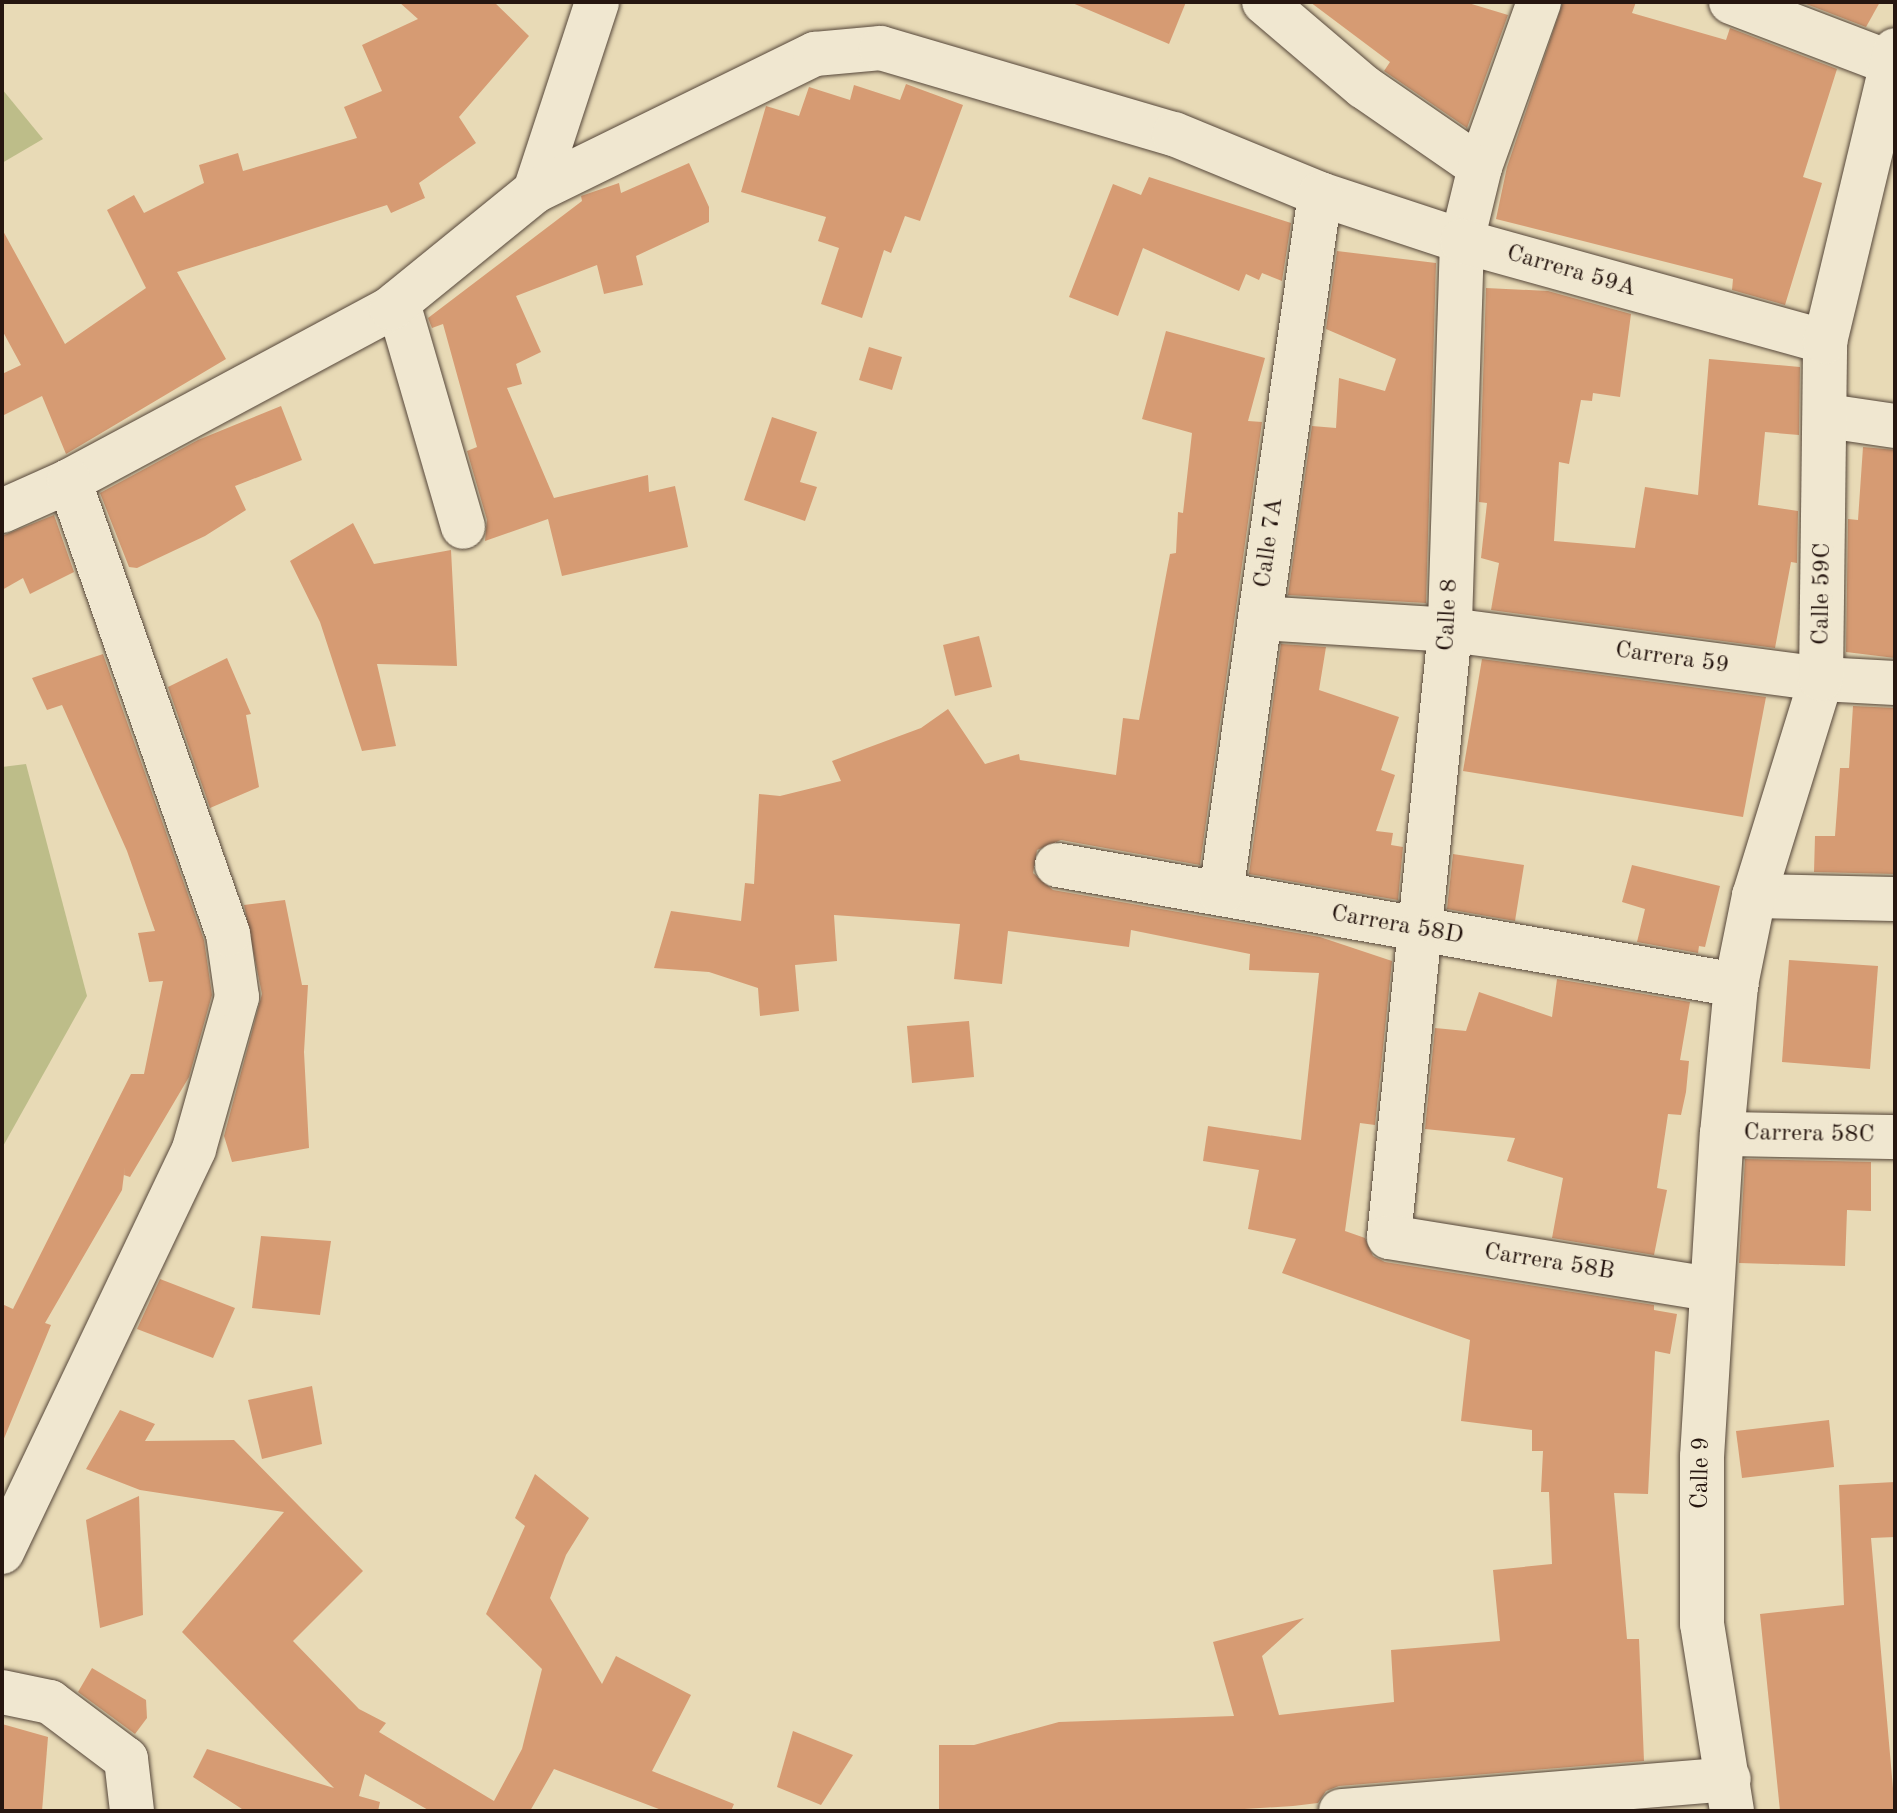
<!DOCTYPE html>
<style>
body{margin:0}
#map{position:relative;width:1897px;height:1813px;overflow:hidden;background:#e8dab6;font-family:"Old Standard TT",serif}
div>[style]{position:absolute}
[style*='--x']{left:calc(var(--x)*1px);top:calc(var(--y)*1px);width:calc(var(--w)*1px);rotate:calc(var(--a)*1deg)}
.green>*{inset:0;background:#bdbd89}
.building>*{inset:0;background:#d69b73}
.roads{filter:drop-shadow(0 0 2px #56473a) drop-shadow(0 0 2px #56473a)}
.minor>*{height:44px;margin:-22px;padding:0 22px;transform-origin:22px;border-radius:22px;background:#f0e7d0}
span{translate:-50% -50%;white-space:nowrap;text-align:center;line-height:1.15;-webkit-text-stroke:8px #f0e7d0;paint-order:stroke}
.street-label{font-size:24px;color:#261610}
.frame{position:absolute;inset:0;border:4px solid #261610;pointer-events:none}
</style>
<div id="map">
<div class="green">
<div style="clip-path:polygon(2px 89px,43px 139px,2px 163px)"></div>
<div style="clip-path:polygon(26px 764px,87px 996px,2px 1148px,2px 767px)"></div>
</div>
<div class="building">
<div style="clip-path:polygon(399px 2px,494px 2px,529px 36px,459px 117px,476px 143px,419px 183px,425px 198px,391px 213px,387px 205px,177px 272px,226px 359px,66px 454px,42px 396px,2px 416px,2px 374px,21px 365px,2px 330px,2px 229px,65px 344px,146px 288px,107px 210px,134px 195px,144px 213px,204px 183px,199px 165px,238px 153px,243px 171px,357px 138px,344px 107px,382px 91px,362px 45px,418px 19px)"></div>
<div style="clip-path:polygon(1070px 2px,1186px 2px,1169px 44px)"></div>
<div style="clip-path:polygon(1310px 2px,1465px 2px,1508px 15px,1467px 128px,1384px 71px,1390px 62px)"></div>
<div style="clip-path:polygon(1563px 2px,1636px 2px,1632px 13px,1726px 40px,1730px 28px,1837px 69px,1803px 177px,1822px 183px,1785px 305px,1732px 290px,1733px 279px,1496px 219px,1507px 167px)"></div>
<div style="clip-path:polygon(1801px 2px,1880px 2px,1866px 27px)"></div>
<div style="clip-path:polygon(906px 84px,963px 105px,920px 221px,905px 216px,891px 253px,884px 250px,862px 318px,821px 304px,839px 248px,818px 241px,826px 217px,741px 192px,766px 106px,799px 116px,809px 87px,850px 100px,854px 85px,900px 100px)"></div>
<div style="clip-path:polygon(689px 163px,709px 207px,709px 222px,636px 256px,643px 285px,604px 294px,597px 265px,516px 296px,541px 352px,516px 364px,522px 384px,507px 388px,554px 498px,648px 475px,649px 492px,675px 486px,688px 547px,562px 576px,548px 519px,485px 541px,487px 520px,467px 451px,477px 447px,443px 324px,432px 328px,428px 318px,582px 201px,581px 196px,619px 183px,621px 193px)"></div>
<div style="clip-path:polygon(1149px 177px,1291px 223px,1282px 281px,1262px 273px,1259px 280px,1246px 274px,1239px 291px,1143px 248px,1118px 316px,1069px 297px,1113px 184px,1141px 195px)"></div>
<div style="clip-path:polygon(1337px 251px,1436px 263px,1426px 603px,1288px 595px,1312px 426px,1336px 428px,1339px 378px,1385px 391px,1396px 359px,1326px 329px)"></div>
<div style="clip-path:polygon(1486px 288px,1548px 291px,1631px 314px,1620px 397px,1593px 393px,1592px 401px,1581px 400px,1569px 464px,1559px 462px,1554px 541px,1635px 548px,1645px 487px,1698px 495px,1709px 359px,1800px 367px,1799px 435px,1765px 432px,1758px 505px,1798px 511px,1797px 563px,1791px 562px,1775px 648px,1491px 610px,1499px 563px,1481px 558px,1487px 503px,1479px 502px)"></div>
<div style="clip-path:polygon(1166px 331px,1265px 358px,1248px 421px,1262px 422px,1200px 865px,1061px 840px,1037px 850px,1033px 873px,1053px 890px,1320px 937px,1392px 961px,1375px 1125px,1360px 1123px,1345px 1231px,1365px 1238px,1373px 1256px,1385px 1262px,1654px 1305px,1654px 1310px,1677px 1314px,1670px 1354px,1655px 1351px,1648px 1494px,1614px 1493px,1627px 1639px,1639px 1639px,1644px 1761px,1339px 1786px,1326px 1791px,1318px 1803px,1293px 1806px,1213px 1811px,939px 1811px,939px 1745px,974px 1745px,1059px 1722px,1234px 1716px,1213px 1642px,1304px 1618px,1262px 1656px,1279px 1715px,1394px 1702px,1391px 1650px,1500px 1641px,1493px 1570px,1552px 1564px,1549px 1492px,1541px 1492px,1543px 1451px,1532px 1451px,1532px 1430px,1461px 1421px,1470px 1340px,1282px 1273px,1296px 1239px,1248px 1229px,1259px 1170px,1203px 1161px,1208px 1126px,1301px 1140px,1319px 973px,1249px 970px,1250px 954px,1131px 930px,1129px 947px,1008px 931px,1002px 984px,954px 979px,960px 924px,834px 915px,837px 961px,795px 965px,799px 1011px,760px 1016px,758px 988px,709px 972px,654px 968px,671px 911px,741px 921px,745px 883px,754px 884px,759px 794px,780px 796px,841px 781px,832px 761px,921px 728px,948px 709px,985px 764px,1019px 754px,1020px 760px,1116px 775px,1123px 718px,1139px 720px,1170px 554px,1176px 553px,1178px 512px,1183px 513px,1192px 433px,1142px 419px)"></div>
<div style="clip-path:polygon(869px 347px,902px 357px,892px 390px,859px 380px)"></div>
<div style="clip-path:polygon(281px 406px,302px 460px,235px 486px,246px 510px,205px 536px,137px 568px,129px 567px,100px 493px,198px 440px)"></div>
<div style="clip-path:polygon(772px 417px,817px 432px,800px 482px,817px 487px,805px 521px,744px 500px)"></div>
<div style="clip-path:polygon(1863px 447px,1895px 450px,1895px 658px,1846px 652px,1848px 519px,1858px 520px)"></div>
<div style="clip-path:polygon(54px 515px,74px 572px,30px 594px,23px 578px,2px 590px,2px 536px)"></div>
<div style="clip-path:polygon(353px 523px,374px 564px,451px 550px,457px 666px,377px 664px,396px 746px,362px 751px,320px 622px,290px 561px)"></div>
<div style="clip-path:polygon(979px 636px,992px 687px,955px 696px,943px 645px)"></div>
<div style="clip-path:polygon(1281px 644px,1326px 647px,1319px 690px,1399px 717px,1381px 770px,1395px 775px,1376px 831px,1393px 833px,1391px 845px,1403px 847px,1398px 900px,1249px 874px)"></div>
<div style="clip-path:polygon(103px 654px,204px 940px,212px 995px,189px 1077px,130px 1177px,124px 1175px,125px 1166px,122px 1190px,45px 1323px,51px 1325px,3px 1441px,2px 1304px,13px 1309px,131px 1074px,144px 1074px,163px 981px,149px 982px,138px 933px,155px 931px,127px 851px,62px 705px,47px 710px,32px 678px)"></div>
<div style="clip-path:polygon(227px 658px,251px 714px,246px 715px,259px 787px,210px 808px,168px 687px)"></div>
<div style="clip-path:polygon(1482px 659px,1766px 697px,1743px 817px,1463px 771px)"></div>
<div style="clip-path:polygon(1853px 706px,1895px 708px,1895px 874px,1814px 872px,1815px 836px,1835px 836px,1840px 768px,1849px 768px)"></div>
<div style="clip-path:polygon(1453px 854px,1524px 865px,1515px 921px,1447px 909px)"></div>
<div style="clip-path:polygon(1632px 865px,1720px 886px,1705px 947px,1699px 946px,1698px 953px,1637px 942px,1645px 909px,1622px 902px)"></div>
<div style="clip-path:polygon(285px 900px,302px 985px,308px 985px,304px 1052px,309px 1148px,232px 1162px,224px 1136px,262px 994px,244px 905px)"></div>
<div style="clip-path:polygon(1789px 960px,1878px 966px,1870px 1069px,1782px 1062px)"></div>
<div style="clip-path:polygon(1557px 979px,1690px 1002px,1680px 1060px,1689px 1061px,1686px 1092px,1681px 1115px,1668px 1114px,1657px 1188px,1667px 1190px,1654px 1255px,1552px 1238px,1563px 1178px,1507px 1161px,1515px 1138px,1425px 1129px,1435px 1028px,1466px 1031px,1479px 992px,1552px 1017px)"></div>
<div style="clip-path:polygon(969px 1021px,974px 1077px,912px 1083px,907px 1026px)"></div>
<div style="clip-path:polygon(1745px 1159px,1871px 1162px,1871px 1211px,1847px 1210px,1845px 1266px,1739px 1263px)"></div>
<div style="clip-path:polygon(261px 1236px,331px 1241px,320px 1315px,252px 1308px)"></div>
<div style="clip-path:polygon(160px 1279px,235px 1308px,213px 1358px,137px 1329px)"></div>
<div style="clip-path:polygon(312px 1386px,322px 1444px,262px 1459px,248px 1400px)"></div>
<div style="clip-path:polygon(120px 1410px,155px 1424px,145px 1441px,234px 1440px,363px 1571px,293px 1641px,359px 1709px,386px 1723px,379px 1732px,494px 1801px,522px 1749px,542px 1669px,486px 1614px,525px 1526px,515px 1518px,535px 1474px,589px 1518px,566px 1555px,550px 1598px,602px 1684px,616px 1656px,691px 1695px,652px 1771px,734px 1804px,731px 1811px,664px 1811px,554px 1769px,530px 1811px,430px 1811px,365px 1774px,359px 1796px,380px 1802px,378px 1811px,245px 1811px,193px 1777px,207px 1749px,334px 1788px,182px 1632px,284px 1512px,140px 1490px,86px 1469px)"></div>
<div style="clip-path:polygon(1829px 1420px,1834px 1467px,1742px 1478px,1736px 1431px)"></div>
<div style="clip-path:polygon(1895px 1482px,1895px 1537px,1871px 1538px,1895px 1811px,1780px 1811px,1760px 1614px,1844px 1605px,1839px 1485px)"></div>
<div style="clip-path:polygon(139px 1496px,143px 1615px,100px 1628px,86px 1520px)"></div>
<div style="clip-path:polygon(92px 1668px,146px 1700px,147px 1718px,135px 1734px,78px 1692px)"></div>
<div style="clip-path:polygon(2px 1724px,48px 1737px,42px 1811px,2px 1811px)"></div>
<div style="clip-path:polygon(793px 1731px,853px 1755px,821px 1805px,777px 1787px)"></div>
</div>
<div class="roads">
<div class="minor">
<div style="--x:1264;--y:2;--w:131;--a:40.4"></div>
<div style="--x:1364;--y:87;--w:141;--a:34.6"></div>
<div style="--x:1539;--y:2;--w:175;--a:109.7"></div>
<div style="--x:1480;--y:167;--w:76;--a:103.7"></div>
<div style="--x:1462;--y:241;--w:389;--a:91.8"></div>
<div style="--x:1450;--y:630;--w:610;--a:95.74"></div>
<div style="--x:1389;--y:1237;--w:325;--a:9.2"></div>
<div style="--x:1731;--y:2;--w:168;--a:20.9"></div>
<div style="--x:535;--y:191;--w:199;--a:-71.8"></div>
<div style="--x:398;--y:303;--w:233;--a:73.8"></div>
<div style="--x:1827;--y:416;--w:69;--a:8.4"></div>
<div style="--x:2;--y:511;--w:73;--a:-24.1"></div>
<div style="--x:69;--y:481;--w:366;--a:-28.2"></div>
<div style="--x:391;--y:308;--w:186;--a:-39.1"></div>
<div style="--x:535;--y:191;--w:312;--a:-26.1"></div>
<div style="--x:815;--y:54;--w:66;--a:-5.2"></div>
<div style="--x:881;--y:48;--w:305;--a:16.4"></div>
<div style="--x:1174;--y:134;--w:158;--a:22.3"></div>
<div style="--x:1320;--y:194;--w:150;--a:18.3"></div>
<div style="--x:1462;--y:241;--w:377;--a:15.5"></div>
<div style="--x:1260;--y:618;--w:190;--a:3.6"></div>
<div style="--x:1450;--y:630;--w:374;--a:7.5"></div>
<div style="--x:1821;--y:679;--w:74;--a:3.1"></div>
<div style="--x:1057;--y:865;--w:690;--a:10.02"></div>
<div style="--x:1221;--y:893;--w:706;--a:-81.94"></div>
<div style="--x:1754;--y:896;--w:141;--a:1.2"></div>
<div style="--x:1722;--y:1134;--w:173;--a:1"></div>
<div style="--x:2;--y:1552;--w:446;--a:-64.5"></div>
<div style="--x:194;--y:1149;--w:158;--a:-74.2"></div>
<div style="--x:237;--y:997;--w:64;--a:-98.1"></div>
<div style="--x:228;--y:934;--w:480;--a:-109.3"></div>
<div style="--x:2;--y:1692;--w:49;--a:11.8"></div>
<div style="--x:50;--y:1702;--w:95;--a:36.9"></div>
<div style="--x:126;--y:1759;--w:52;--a:83.4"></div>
<div style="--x:1341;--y:1811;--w:389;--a:-4.7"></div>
<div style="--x:1732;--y:1811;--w:189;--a:-99.1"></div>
<div style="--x:1702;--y:1624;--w:167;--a:-90"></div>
<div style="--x:1702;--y:1457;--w:324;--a:-86.5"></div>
<div style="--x:1722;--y:1134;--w:150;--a:-84.6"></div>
<div style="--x:1736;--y:985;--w:91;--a:-78.6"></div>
<div style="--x:1754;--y:896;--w:227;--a:-72.8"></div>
<div style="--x:1821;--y:679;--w:337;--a:-89.3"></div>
<div style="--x:1825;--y:342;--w:300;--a:-76.5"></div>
</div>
</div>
<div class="street-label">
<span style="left:1571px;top:272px;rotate:16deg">Carrera 59A</span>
<span style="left:1270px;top:543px;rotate:-82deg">Calle 7A</span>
<span style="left:1823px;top:594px;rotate:-89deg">Calle 59C</span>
<span style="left:1449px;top:615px;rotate:-87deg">Calle 8</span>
<span style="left:1672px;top:659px;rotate:8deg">Carrera 59</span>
<span style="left:1397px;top:926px;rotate:10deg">Carrera 58D</span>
<span style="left:1809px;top:1135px;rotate:1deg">Carrera 58C</span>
<span style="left:1549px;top:1263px;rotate:9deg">Carrera 58B</span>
<span style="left:1702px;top:1473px;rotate:-89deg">Calle 9</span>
</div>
<div class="frame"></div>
</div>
